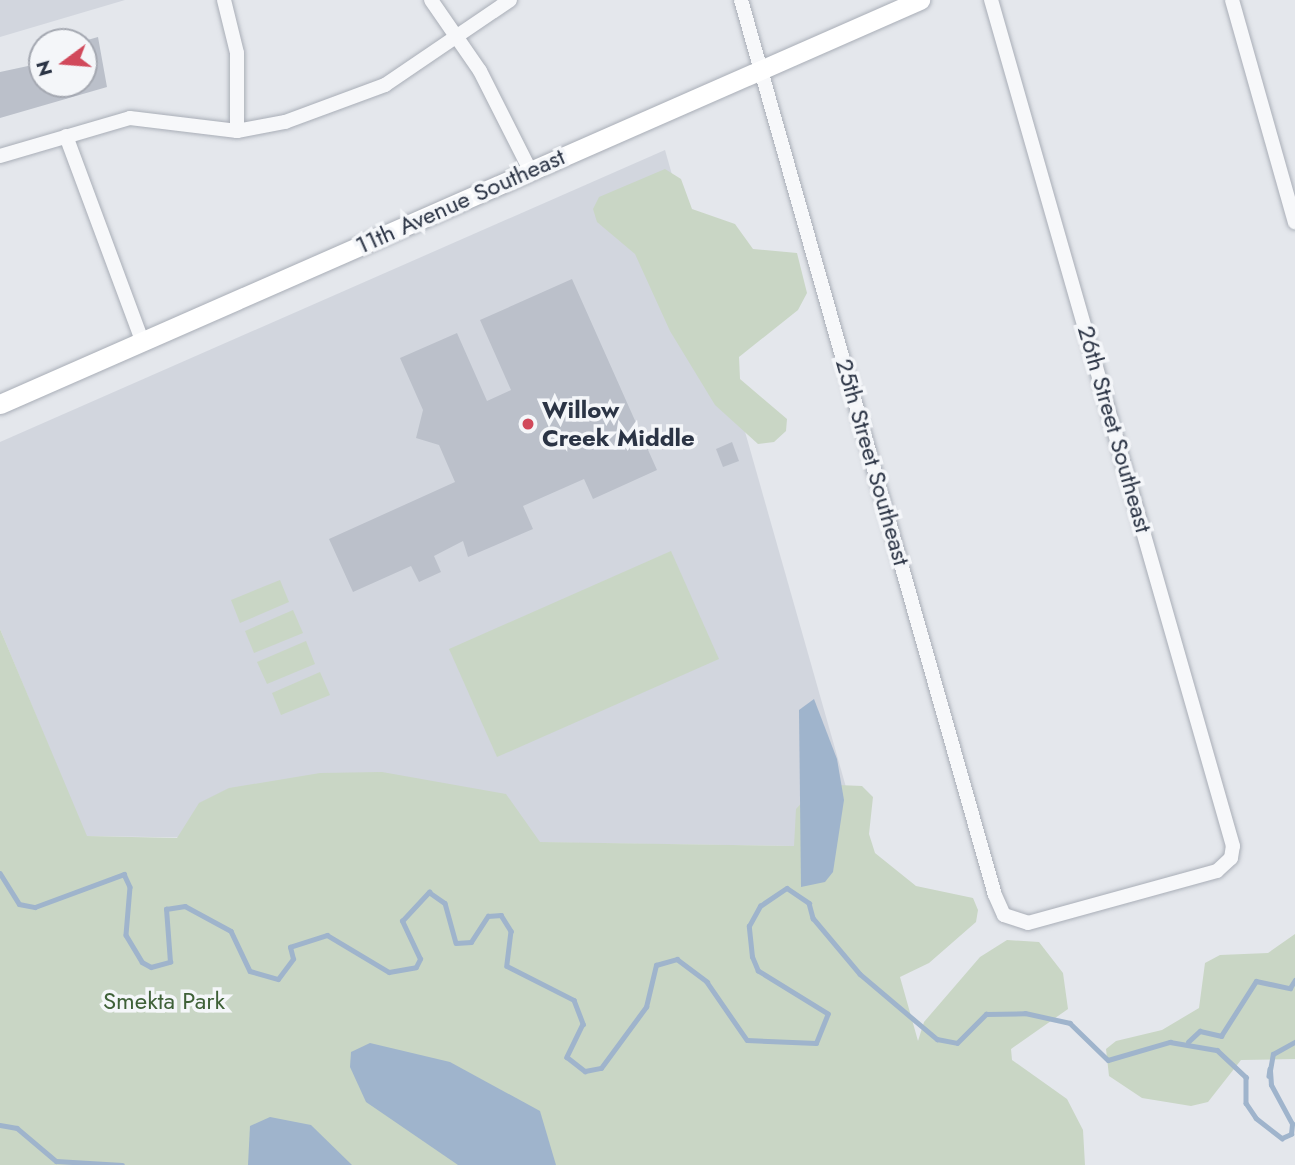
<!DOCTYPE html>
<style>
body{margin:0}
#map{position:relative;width:1295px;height:1165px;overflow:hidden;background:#e4e7ec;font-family:Jost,sans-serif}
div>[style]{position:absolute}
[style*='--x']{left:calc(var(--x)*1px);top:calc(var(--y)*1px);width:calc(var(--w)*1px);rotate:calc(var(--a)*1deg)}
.built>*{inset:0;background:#d2d6de}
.green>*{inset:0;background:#c9d6c5}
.water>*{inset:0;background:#9fb4cc}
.stream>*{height:4.5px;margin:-2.25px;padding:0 2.25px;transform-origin:2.25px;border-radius:2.25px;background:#9fb4cc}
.building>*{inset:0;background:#bbc0ca}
.roads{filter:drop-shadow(0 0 2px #a9aeb7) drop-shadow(0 0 2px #a9aeb7)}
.minor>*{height:14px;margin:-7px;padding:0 7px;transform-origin:7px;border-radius:7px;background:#f7f8fa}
.major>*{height:19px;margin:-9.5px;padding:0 9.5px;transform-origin:9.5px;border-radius:9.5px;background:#fff}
.dots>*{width:19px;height:19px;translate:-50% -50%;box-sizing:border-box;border:4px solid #f4f6f9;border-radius:50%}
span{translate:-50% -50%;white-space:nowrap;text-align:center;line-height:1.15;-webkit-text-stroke:7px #f4f6f9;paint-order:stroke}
.street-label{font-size:24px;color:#2b3445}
.poi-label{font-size:24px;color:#2b3445;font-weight:700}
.left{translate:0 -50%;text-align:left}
.park-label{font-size:24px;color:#3f6138}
.north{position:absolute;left:28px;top:28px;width:70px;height:70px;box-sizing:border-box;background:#f4f6f9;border:2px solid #a4a8b1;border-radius:50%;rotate:254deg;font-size:19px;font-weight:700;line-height:28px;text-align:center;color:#2b3445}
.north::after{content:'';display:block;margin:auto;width:24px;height:32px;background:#d1495b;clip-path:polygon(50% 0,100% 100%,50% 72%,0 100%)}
</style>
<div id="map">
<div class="built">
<div style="clip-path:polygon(0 0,125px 0,0 37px)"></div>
<div style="clip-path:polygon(665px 150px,863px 847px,86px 836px,0 629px,0 442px)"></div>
</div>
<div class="green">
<div style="clip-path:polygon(665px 169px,681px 179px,692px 209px,735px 224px,753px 249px,797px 253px,807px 293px,798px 310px,739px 357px,740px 379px,787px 419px,786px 431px,774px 442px,758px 444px,715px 405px,670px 331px,635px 254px,597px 222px,593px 209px,599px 197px)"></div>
<div style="clip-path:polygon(671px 551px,719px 659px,497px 757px,449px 649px)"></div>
<div style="clip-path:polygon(280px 580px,289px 602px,240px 623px,231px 600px)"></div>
<div style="clip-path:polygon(293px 610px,303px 633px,254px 653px,245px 631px)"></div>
<div style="clip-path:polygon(0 629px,87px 836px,177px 838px,199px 803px,229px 788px,320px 773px,382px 772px,506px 794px,540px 842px,794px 846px,796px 809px,807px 797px,838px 785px,862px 786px,873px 797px,869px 834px,875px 853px,916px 886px,973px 898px,978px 910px,976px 922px,929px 963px,900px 977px,918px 1041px,924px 1022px,980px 957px,1007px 940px,1039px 942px,1063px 973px,1068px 1009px,1011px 1049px,1012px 1060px,1067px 1099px,1083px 1130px,1085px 1165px,0 1165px)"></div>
<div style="clip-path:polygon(306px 641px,315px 664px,267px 684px,257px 662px)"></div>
<div style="clip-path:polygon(320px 672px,330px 695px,281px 715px,272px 693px)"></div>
<div style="clip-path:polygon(1295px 934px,1295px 1059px,1241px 1060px,1208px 1102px,1191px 1106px,1142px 1098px,1109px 1076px,1106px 1049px,1116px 1041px,1162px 1030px,1199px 1008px,1205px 963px,1220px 955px,1268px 953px)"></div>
</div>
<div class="water">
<div style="clip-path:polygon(814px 699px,837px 759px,844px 800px,833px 872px,825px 882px,801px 887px,799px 710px)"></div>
<div style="clip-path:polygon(370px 1043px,450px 1062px,540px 1111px,556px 1165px,458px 1165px,366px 1102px,350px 1067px,351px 1052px)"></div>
<div style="clip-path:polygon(270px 1117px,311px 1125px,352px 1165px,248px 1165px,250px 1126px)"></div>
</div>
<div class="stream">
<div style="--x:0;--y:873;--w:36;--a:58"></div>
<div style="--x:19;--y:904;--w:16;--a:11"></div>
<div style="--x:35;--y:907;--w:95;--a:-20.3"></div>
<div style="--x:124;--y:874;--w:14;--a:65"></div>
<div style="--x:130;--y:887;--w:48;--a:94.8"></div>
<div style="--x:126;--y:935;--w:31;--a:59"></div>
<div style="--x:142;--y:962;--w:10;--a:29"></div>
<div style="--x:151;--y:967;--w:20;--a:-15"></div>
<div style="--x:170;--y:962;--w:53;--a:-94.3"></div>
<div style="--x:166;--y:909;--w:19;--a:-9"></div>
<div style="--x:185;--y:906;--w:52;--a:28.5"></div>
<div style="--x:231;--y:931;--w:44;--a:64.6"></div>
<div style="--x:250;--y:971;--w:29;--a:16"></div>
<div style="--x:278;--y:979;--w:25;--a:-53"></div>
<div style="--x:293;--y:959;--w:12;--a:-104"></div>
<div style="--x:290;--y:947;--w:39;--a:-18"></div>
<div style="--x:327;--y:935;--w:72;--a:30.8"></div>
<div style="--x:389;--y:972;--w:27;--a:-10"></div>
<div style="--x:416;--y:967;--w:9;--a:-63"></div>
<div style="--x:420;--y:959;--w:42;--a:-115.3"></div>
<div style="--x:402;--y:921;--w:40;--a:-47"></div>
<div style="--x:429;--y:892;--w:19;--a:35"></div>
<div style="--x:445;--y:903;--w:41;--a:74.6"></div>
<div style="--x:456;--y:943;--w:15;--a:-4"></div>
<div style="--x:471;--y:942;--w:31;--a:-57"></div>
<div style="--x:488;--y:916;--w:13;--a:-4"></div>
<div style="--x:501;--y:915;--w:19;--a:58"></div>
<div style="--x:511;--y:931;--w:35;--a:97"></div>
<div style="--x:507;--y:966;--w:75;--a:26.9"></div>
<div style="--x:574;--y:1000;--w:26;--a:69"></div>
<div style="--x:583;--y:1024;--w:37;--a:116"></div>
<div style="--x:567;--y:1057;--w:23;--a:38"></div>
<div style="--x:585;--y:1071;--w:16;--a:-11"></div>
<div style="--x:601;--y:1068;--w:76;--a:-53.6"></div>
<div style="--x:646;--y:1007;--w:43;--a:-76.6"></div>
<div style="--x:656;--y:965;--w:22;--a:-16"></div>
<div style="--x:677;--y:959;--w:38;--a:37"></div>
<div style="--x:707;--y:982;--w:70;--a:55.4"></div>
<div style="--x:747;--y:1040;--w:69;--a:2.5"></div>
<div style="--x:816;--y:1043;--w:31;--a:-68"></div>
<div style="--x:828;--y:1014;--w:82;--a:-148.4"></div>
<div style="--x:758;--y:971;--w:15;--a:-113"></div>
<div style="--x:752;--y:957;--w:31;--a:-96"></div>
<div style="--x:749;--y:926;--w:23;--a:-61"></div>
<div style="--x:760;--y:906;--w:32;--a:-34"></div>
<div style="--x:787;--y:888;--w:27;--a:34"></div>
<div style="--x:809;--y:903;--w:16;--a:75"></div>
<div style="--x:813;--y:918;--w:73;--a:50"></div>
<div style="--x:860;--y:974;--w:101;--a:40.2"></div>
<div style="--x:937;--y:1039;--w:20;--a:11"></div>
<div style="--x:957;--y:1043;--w:41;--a:-45"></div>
<div style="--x:986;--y:1014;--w:39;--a:-1"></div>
<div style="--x:1025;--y:1013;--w:46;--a:12.5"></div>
<div style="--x:1070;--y:1023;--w:53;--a:44.2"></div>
<div style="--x:1108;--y:1060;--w:65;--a:-16.2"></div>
<div style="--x:1170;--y:1042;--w:48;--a:9.7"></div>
<div style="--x:1217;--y:1050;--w:40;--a:43"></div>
<div style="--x:1246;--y:1077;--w:26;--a:90"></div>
<div style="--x:1246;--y:1103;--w:18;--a:56"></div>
<div style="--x:1256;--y:1118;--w:33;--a:38"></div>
<div style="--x:1282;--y:1138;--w:10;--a:-24"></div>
<div style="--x:1291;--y:1134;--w:10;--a:-84"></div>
<div style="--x:1292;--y:1124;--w:44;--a:-118.3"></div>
<div style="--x:1271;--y:1085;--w:16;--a:-94"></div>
<div style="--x:1270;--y:1069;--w:7;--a:98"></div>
<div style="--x:1269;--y:1076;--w:22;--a:-80"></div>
<div style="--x:1273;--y:1054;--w:25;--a:-29"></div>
<div style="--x:1188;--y:1042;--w:16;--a:-43"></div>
<div style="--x:1200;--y:1031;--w:22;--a:13"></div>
<div style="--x:1221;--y:1036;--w:65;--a:-57.5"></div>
<div style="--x:1256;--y:981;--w:35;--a:12"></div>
<div style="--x:1290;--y:988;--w:9;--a:-58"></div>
<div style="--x:0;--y:1125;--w:17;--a:10"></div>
<div style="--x:17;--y:1128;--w:51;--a:40.2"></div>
<div style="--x:56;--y:1161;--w:66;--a:3.5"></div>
</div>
<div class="building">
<div style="clip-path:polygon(98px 37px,107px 87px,0 118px,0 72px,42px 63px,42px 84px,84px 84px,84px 41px)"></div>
<div style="clip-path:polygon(572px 279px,657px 470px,593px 499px,584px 479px,523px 506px,533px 529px,468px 557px,463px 541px,434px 556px,441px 572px,419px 582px,411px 566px,353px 592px,329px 539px,455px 482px,439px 445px,416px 438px,423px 410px,400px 358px,457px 333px,487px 401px,511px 390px,480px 320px)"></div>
<div style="clip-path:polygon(732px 442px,739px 461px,723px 467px,716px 449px)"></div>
</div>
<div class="roads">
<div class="minor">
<div style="--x:224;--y:0;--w:55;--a:76.2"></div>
<div style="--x:237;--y:53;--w:78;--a:90"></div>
<div style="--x:431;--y:0;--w:86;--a:55.4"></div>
<div style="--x:480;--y:71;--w:111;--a:63.2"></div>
<div style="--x:741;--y:0;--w:930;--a:74.16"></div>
<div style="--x:995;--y:895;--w:22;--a:66"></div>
<div style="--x:1004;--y:915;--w:25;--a:18"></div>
<div style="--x:1028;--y:923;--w:196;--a:-15.4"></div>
<div style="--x:1217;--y:871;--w:19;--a:-43"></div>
<div style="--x:1231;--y:858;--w:12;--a:-81"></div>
<div style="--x:1233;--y:846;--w:880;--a:-105.96"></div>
<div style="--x:1232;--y:0;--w:231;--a:74.2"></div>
<div style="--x:66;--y:136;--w:218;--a:69.6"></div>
<div style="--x:0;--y:156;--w:135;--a:-16.3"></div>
<div style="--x:130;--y:118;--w:108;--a:6.9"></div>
<div style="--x:237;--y:131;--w:49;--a:-10.6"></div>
<div style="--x:285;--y:122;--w:107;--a:-20.3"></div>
<div style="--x:385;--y:85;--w:151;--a:-34.2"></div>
</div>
<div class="major">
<div style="--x:0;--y:404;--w:1005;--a:-23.71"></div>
</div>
</div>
<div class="dots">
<div style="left:528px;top:424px;background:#d1495b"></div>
</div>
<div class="street-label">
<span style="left:460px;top:201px;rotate:-24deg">11th Avenue Southeast</span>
<span style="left:1115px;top:429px;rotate:74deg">26th Street Southeast</span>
<span style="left:873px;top:462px;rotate:74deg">25th Street Southeast</span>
</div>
<div class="poi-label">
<span class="left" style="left:542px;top:424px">Willow<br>Creek Middle</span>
</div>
<div class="park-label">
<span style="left:164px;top:1001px">Smekta Park</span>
</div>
<div class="north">N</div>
</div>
